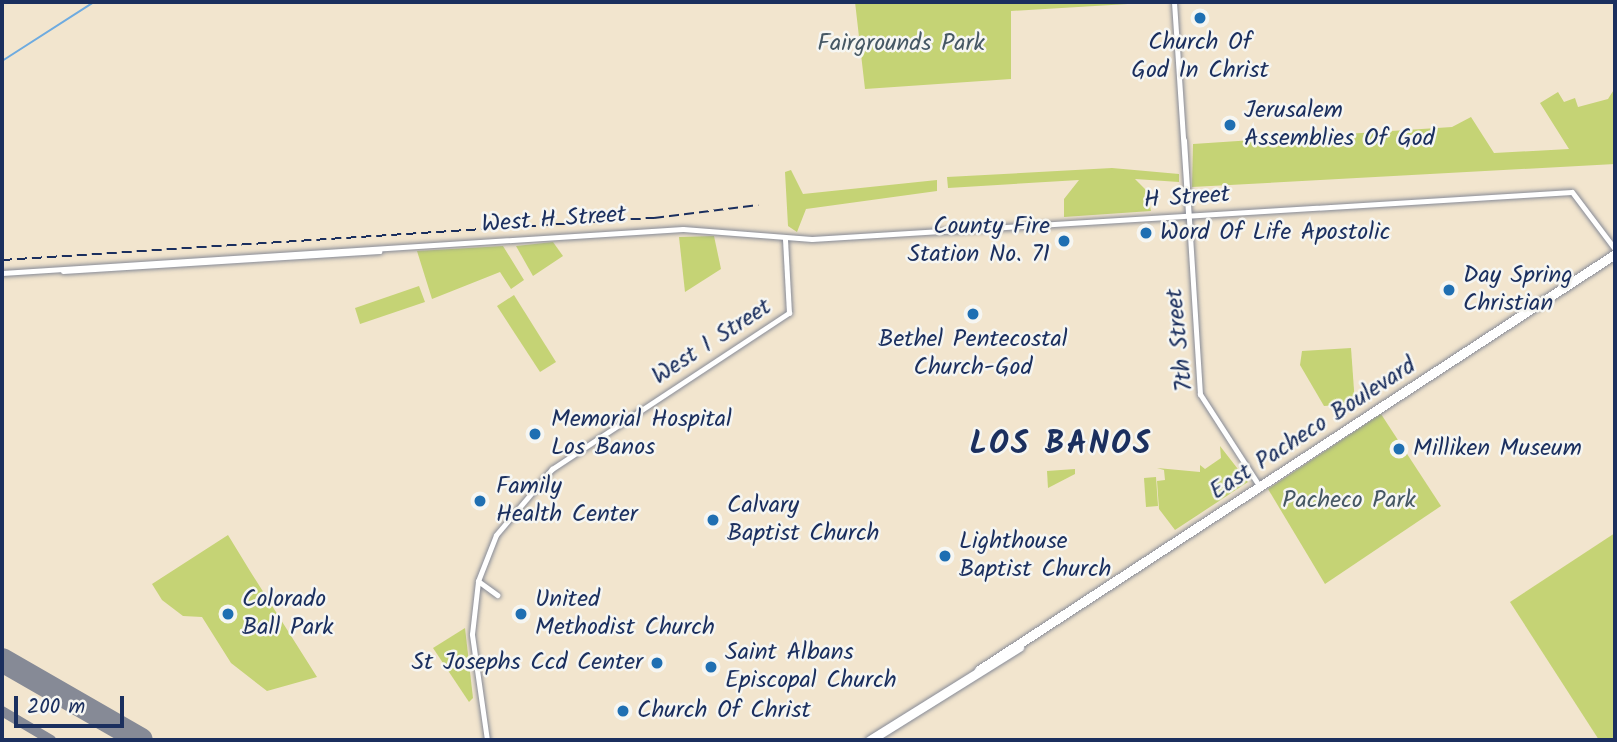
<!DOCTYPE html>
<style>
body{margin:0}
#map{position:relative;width:1617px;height:742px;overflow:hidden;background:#f2e5ce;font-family:Kalam,sans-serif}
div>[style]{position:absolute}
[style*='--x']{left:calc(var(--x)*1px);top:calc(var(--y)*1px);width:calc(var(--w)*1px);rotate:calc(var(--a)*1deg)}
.green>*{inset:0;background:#c5d375}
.stream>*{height:2px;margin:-1px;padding:0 1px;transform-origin:1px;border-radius:1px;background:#6eabe0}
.taxiway>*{height:10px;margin:-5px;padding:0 5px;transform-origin:5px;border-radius:5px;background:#868a96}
.runway>*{height:24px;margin:-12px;padding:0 12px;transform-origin:12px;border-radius:12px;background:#868a96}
.roads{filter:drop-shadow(0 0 2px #868a96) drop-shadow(0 0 2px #868a96)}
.minor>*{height:5px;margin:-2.5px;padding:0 2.5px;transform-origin:2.5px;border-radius:2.5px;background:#fff}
.highway>*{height:9px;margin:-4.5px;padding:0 4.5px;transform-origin:4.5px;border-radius:4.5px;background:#fff}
.rail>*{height:2px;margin-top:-1px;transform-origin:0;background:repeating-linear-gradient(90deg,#1b2f5e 0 10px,transparent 0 15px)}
.dots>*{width:19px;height:19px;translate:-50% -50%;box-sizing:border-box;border:4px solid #f6f6f2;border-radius:50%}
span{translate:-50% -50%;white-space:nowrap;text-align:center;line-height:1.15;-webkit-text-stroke:5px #f6f6f2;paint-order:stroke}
.poi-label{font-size:24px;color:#1b2f5e}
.left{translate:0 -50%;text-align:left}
.right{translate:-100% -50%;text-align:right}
.park-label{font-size:24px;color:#465864}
.street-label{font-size:24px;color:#1b2f5e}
.district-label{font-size:32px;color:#1b2f5e;font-weight:700;letter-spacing:2px}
.frame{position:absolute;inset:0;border:4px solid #1b2f5e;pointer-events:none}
.scale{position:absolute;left:14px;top:696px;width:110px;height:32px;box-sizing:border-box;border:4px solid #1b2f5e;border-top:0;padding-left:9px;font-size:21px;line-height:24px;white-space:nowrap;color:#1b2f5e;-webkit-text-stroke:5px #f6f6f2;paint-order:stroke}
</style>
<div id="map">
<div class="green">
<div style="clip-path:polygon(855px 2px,1161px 2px,1011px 11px,1011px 79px,865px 89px)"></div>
<div style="clip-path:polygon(1615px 88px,1615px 164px,1192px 187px,1193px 144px,1452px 127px,1471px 117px,1494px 153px,1569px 149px,1540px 103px,1558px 92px,1564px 102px,1575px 98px,1578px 107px,1608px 99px)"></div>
<div style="clip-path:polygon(1112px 168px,1179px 174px,1179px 182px,1135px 179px,1147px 191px,1151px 211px,1064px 217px,1064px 199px,1079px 180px,948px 188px,947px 177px)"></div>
<div style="clip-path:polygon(791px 170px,803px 194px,937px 180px,937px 191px,806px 209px,797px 232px,788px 226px,785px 172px)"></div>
<div style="clip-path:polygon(714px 236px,721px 269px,685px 292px,679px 237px)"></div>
<div style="clip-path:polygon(553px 242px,563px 256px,533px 276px,516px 246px)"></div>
<div style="clip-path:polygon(503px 246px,524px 280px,511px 289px,500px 272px,432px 299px,417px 251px)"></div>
<div style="clip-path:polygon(419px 286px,425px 302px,360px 324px,355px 308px)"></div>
<div style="clip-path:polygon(514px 295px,556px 362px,540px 372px,497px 306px)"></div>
<div style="clip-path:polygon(1351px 348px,1355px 404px,1324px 406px,1300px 365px,1302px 351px)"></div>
<div style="clip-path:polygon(1381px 414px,1441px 506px,1325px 584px,1268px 489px)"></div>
<div style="clip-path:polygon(1220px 446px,1248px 482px,1175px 530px,1159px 509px,1157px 481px,1165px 480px,1164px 470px,1157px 468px,1200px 472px,1200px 465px,1205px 469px,1221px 458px)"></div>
<div style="clip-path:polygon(1075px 469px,1075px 474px,1048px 488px,1047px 471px)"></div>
<div style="clip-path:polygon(1156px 477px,1158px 506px,1146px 507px,1144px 478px)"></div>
<div style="clip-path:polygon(1615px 533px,1615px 740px,1599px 740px,1510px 602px)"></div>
<div style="clip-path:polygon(228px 535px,250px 571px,317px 677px,267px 691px,231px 663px,202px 617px,183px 616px,162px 600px,152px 584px)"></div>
<div style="clip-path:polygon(465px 628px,473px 698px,469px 702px,433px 648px)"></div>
</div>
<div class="stream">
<div style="--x:2;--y:61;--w:109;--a:-32.7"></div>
</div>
<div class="taxiway">
<div style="--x:2;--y:711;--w:57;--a:30.6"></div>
</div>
<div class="runway">
<div style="--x:2;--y:660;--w:160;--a:29.9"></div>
</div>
<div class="roads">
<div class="minor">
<div style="--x:1174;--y:2;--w:213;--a:86.2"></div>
<div style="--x:1184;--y:140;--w:255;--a:86.4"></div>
<div style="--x:1200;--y:394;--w:111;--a:57.2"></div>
<div style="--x:63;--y:271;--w:317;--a:-3.6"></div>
<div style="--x:2;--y:273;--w:682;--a:-3.7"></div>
<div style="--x:683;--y:229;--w:129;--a:4.4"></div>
<div style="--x:812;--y:239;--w:761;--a:-3.54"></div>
<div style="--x:1572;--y:192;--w:71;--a:53"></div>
<div style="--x:478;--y:581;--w:24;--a:36"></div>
<div style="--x:487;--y:740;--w:107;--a:-98.1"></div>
<div style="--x:472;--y:634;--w:53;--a:-83.5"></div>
<div style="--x:478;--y:581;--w:49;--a:-68.6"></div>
<div style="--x:496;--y:535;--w:87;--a:-49.7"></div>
<div style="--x:552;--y:469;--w:284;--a:-33.4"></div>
<div style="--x:789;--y:313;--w:75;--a:-93.1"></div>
</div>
<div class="highway">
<div style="--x:979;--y:670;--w:760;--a:-33.19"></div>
<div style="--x:870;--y:740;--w:176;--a:-32"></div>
</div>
</div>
<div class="rail">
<div style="--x:2;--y:260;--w:653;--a:-3.69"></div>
<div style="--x:654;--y:218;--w:105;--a:-7.1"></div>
</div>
<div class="dots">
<div style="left:1200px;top:18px;background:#1f6fb2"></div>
<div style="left:1230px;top:125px;background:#1f6fb2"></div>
<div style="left:1146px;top:233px;background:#1f6fb2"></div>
<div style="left:1064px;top:241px;background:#1f6fb2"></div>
<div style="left:1449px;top:290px;background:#1f6fb2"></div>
<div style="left:973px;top:314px;background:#1f6fb2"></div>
<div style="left:535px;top:434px;background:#1f6fb2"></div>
<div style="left:1399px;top:449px;background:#1f6fb2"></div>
<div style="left:480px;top:501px;background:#1f6fb2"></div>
<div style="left:713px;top:520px;background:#1f6fb2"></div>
<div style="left:945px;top:556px;background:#1f6fb2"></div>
<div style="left:228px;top:614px;background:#1f6fb2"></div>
<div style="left:521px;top:614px;background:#1f6fb2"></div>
<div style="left:657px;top:663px;background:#1f6fb2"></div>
<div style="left:711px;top:667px;background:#1f6fb2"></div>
<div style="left:623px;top:711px;background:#1f6fb2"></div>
</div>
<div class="poi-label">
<span style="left:1200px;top:57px">Church Of<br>God In Christ</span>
<span class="left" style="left:1244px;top:125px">Jerusalem<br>Assemblies Of God</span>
<span class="right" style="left:1050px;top:241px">County Fire<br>Station No. 71</span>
<span class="left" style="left:1160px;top:233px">Word Of Life Apostolic</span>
<span class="left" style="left:1463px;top:290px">Day Spring<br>Christian</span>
<span style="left:973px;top:354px">Bethel Pentecostal<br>Church-God</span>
<span class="left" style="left:551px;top:434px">Memorial Hospital<br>Los Banos</span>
<span class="left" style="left:1413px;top:449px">Milliken Museum</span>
<span class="left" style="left:496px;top:501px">Family<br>Health Center</span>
<span class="left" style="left:727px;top:520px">Calvary<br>Baptist Church</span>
<span class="left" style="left:959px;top:556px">Lighthouse<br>Baptist Church</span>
<span class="left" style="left:242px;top:614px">Colorado<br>Ball Park</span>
<span class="left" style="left:535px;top:614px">United<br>Methodist Church</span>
<span class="left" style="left:725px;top:667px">Saint Albans<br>Episcopal Church</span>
<span class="right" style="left:643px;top:663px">St Josephs Ccd Center</span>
<span class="left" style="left:637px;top:711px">Church Of Christ</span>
</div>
<div class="park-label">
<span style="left:901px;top:44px">Fairgrounds Park</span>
<span style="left:1349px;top:501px">Pacheco Park</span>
</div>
<div class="street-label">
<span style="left:1187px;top:198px;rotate:-4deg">H Street</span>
<span style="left:554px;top:220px;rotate:-4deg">West H Street</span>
<span style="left:1180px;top:340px;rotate:-96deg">7th Street</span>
<span style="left:712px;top:342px;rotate:-33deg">West I Street</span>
<span style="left:1313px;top:429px;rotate:-33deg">East Pacheco Boulevard</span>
</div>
<div class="district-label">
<span style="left:1061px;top:445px">LOS BANOS</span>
</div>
<div class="frame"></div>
<div class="scale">200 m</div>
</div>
